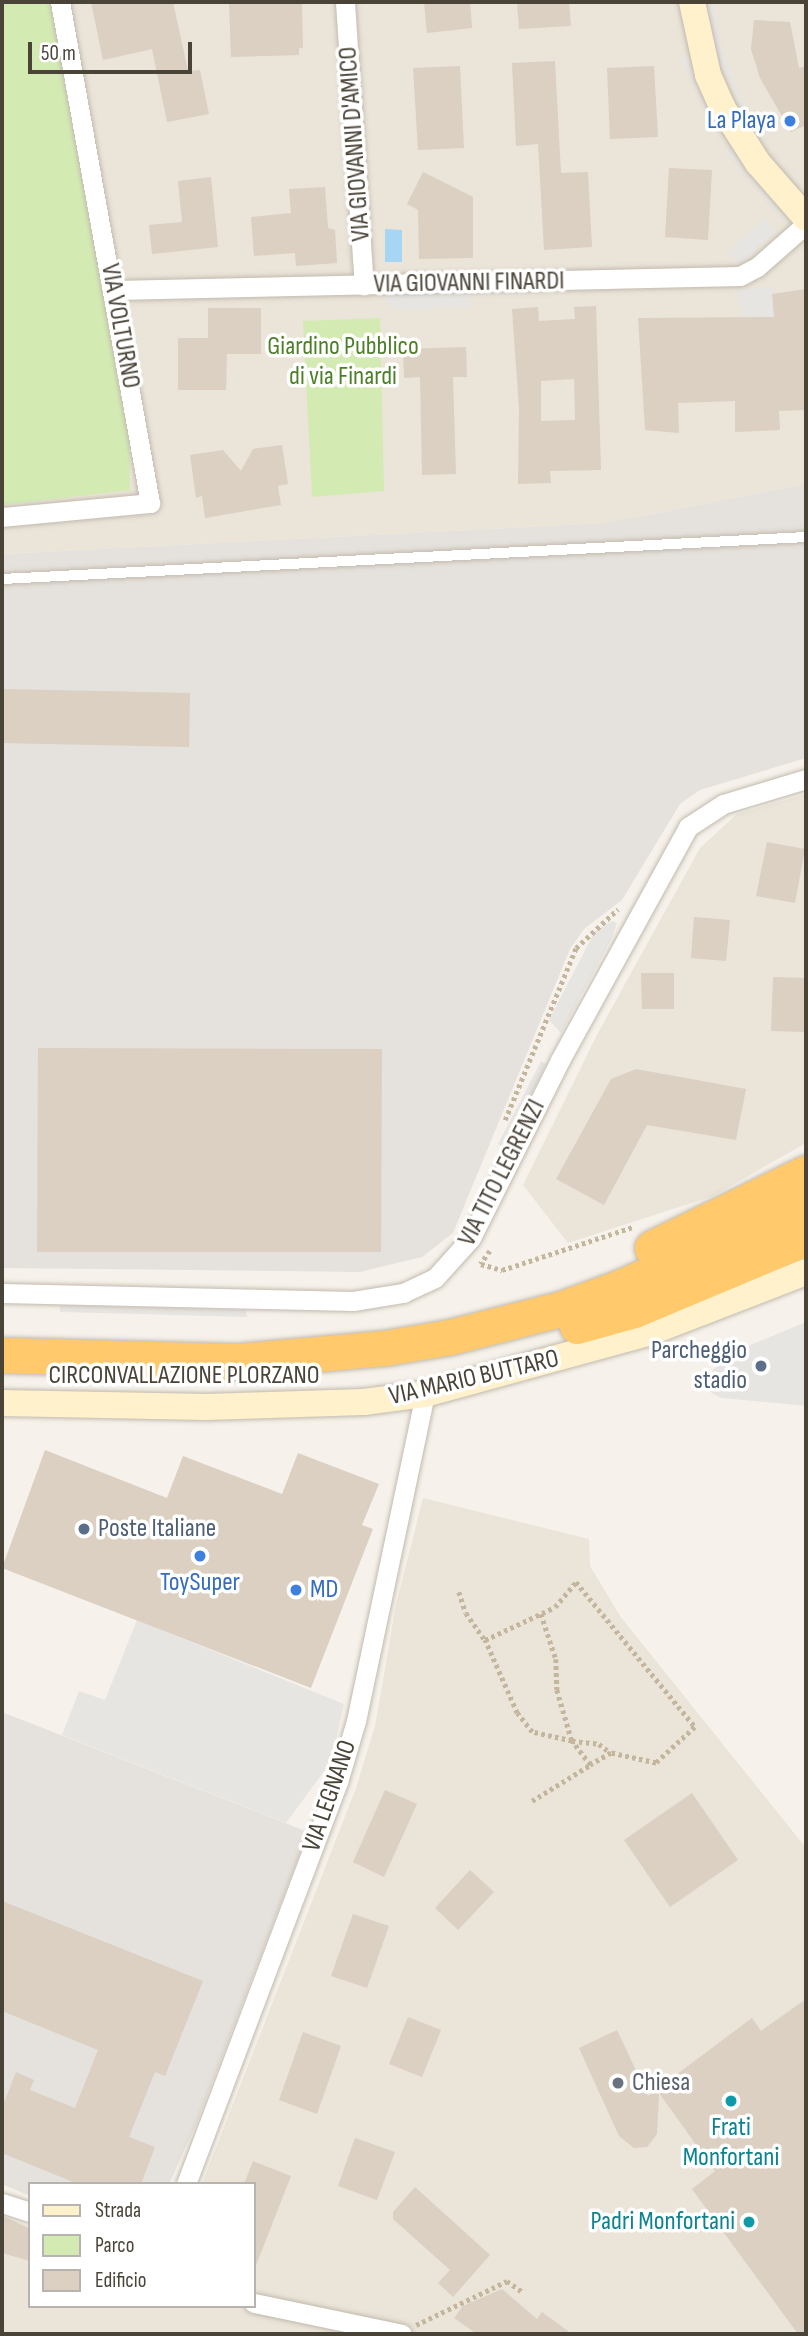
<!DOCTYPE html>
<style>
body{margin:0}
#map{position:relative;width:808px;height:2336px;overflow:hidden;background:#f6f2eb;font-family:"Sofia Sans Condensed",sans-serif}
div>[style]{position:absolute}
[style*='--x']{left:calc(var(--x)*1px);top:calc(var(--y)*1px);width:calc(var(--w)*1px);rotate:calc(var(--a)*1deg)}
.residential>*{inset:0;background:#eae4d9}
.industrial>*{inset:0;background:#e5e1dc}
.green>*{inset:0;background:#d3ebb3}
.parking>*{inset:0;background:#e7e5e2}
.water>*{inset:0;background:#a6d6f3}
.building>*{inset:0;background:#dbd0c2}
.path>*{height:4.5px;margin-top:-2.25px;transform-origin:0;background:repeating-linear-gradient(90deg,#c4b59d 0 3.5px,transparent 0 7px)}
.roads{filter:drop-shadow(0 0 2px #c2baad) drop-shadow(0 0 2px #c2baad)}
.lane>*{height:10px;margin:-5px;padding:0 5px;transform-origin:5px;border-radius:5px;background:#fff}
.street>*{height:19px;margin:-9.5px;padding:0 9.5px;transform-origin:9.5px;border-radius:9.5px;background:#fff}
.secondary>*{height:26px;margin:-13px;padding:0 13px;transform-origin:13px;border-radius:13px;background:#fff1cb}
.highway>*{height:35px;margin:-17.5px;padding:0 17.5px;transform-origin:17.5px;border-radius:17.5px;background:#ffc96c}
.dots>*{width:19px;height:19px;translate:-50% -50%;box-sizing:border-box;border:4px solid #fff;border-radius:50%}
span{translate:-50% -50%;white-space:nowrap;text-align:center;line-height:1.15;-webkit-text-stroke:7px #fff;paint-order:stroke}
.shop-label{font-size:26px;color:#366cbe}
.right{translate:-100% -50%;text-align:right}
.left{translate:0 -50%;text-align:left}
.street-label{font-size:26px;color:#4a4338}
.park-label{font-size:26px;color:#4c7f28}
.service-label{font-size:26px;color:#4e5e75}
.worship-label{font-size:26px;color:#5b616d}
.culture-label{font-size:26px;color:#0d838f}
.frame{position:absolute;inset:0;border:4px solid #4a4338;pointer-events:none}
.legend{position:absolute;left:28px;top:2182px;width:228px;height:126px;box-sizing:border-box;background:#fff;border:2px solid #b7b4af;margin:0;padding:9px 12px;list-style:none;font-size:21px;color:#4a4338}
.legend li{display:flex;align-items:center;gap:14px;height:35px}
.legend b{width:35px;border:2px solid #b7b4af}
.scale{position:absolute;left:28px;top:42px;width:164px;height:32px;box-sizing:border-box;border:4px solid #4a4338;border-top:0;padding-left:9px;font-size:21px;line-height:24px;white-space:nowrap;color:#4a4338;-webkit-text-stroke:5px #fff;paint-order:stroke}
</style>
<div id="map">
<div class="residential">
<div style="clip-path:polygon(2px 2px,806px 2px,806px 484px,605px 523px,2px 554px)"></div>
<div style="clip-path:polygon(806px 794px,806px 1143px,713px 1196px,568px 1243px,523px 1185px,598px 1033px,700px 848px,737px 814px)"></div>
<div style="clip-path:polygon(423px 1498px,589px 1539px,590px 1566px,620px 1616px,806px 1848px,806px 2334px,2px 2334px,2px 2215px,30px 2227px,30px 2306px,254px 2306px,254px 2184px,202px 2184px,356px 1788px,375px 1726px,396px 1605px)"></div>
</div>
<div class="industrial">
<div style="clip-path:polygon(806px 484px,806px 758px,700px 790px,680px 804px,622px 900px,584px 929px,570px 949px,453px 1233px,422px 1257px,360px 1272px,2px 1268px,2px 554px,605px 523px)"></div>
<div style="clip-path:polygon(2px 1712px,308px 1832px,196px 2125px,169px 2184px,30px 2184px,30px 2196px,2px 2184px)"></div>
</div>
<div class="green">
<div style="clip-path:polygon(2px 2px,50px 2px,129px 437px,130px 490px,2px 505px)"></div>
<div style="clip-path:polygon(380px 318px,384px 491px,312px 497px,303px 321px)"></div>
</div>
<div class="parking">
<div style="clip-path:polygon(706px 2px,713px 2px,722px 48px,738px 92px,764px 137px,759px 142px,721px 65px)"></div>
<div style="clip-path:polygon(686px 55px,721px 131px,715px 133px,680px 57px)"></div>
<div style="clip-path:polygon(732px 149px,789px 218px,784px 222px,726px 152px)"></div>
<div style="clip-path:polygon(764px 219px,776px 231px,739px 265px,728px 252px)"></div>
<div style="clip-path:polygon(772px 288px,774px 317px,743px 318px,737px 289px)"></div>
<div style="clip-path:polygon(472px 291px,471px 307px,390px 309px,385px 293px)"></div>
<div style="clip-path:polygon(612px 921px,617px 923px,612px 938px,561px 1033px,549px 1020px,595px 931px)"></div>
<div style="clip-path:polygon(541px 1061px,546px 1064px,504px 1148px,498px 1144px)"></div>
<div style="clip-path:polygon(60px 1305px,246px 1310px,247px 1317px,60px 1312px)"></div>
<div style="clip-path:polygon(806px 1322px,806px 1406px,721px 1398px,710px 1392px,712px 1371px,731px 1353px)"></div>
<div style="clip-path:polygon(137px 1620px,344px 1704px,331px 1762px,286px 1823px,62px 1735px,79px 1691px,105px 1700px)"></div>
</div>
<div class="water">
<div style="clip-path:polygon(385px 229px,402px 230px,402px 262px,385px 262px)"></div>
</div>
<div class="building">
<div style="clip-path:polygon(91px 2px,173px 2px,188px 71px,200px 70px,209px 114px,167px 122px,152px 49px,103px 60px)"></div>
<div style="clip-path:polygon(302px 2px,303px 48px,299px 48px,299px 55px,231px 57px,229px 4px)"></div>
<div style="clip-path:polygon(424px 2px,470px 2px,472px 28px,427px 33px)"></div>
<div style="clip-path:polygon(517px 2px,569px 2px,571px 26px,519px 29px)"></div>
<div style="clip-path:polygon(754px 20px,790px 22px,799px 68px,806px 66px,806px 125px,791px 132px,760px 78px,751px 49px)"></div>
<div style="clip-path:polygon(555px 61px,561px 173px,588px 172px,592px 247px,544px 250px,538px 144px,516px 146px,512px 63px)"></div>
<div style="clip-path:polygon(460px 66px,464px 148px,418px 150px,413px 68px)"></div>
<div style="clip-path:polygon(654px 66px,658px 137px,610px 139px,607px 68px)"></div>
<div style="clip-path:polygon(669px 168px,712px 170px,708px 240px,665px 237px)"></div>
<div style="clip-path:polygon(423px 172px,473px 197px,473px 258px,419px 259px,418px 210px,407px 204px)"></div>
<div style="clip-path:polygon(211px 177px,218px 247px,152px 254px,149px 225px,182px 222px,178px 181px)"></div>
<div style="clip-path:polygon(325px 187px,328px 228px,335px 230px,337px 263px,296px 266px,295px 253px,254px 256px,251px 217px,291px 213px,289px 189px)"></div>
<div style="clip-path:polygon(806px 289px,806px 410px,779px 411px,780px 430px,735px 432px,735px 401px,678px 403px,679px 433px,645px 430px,638px 318px,774px 317px,772px 294px)"></div>
<div style="clip-path:polygon(evenodd,596px 306px,601px 470px,550px 471px,551px 483px,518px 484px,519px 409px,512px 309px,538px 307px,539px 321px,575px 319px,574px 307px,596px 306px,574px 379px,575px 420px,541px 421px,541px 381px,574px 379px)"></div>
<div style="clip-path:polygon(208px 308px,261px 308px,261px 354px,227px 354px,226px 390px,178px 390px,178px 338px,208px 338px)"></div>
<div style="clip-path:polygon(466px 347px,467px 377px,453px 377px,456px 474px,422px 475px,420px 377px,404px 378px,403px 349px)"></div>
<div style="clip-path:polygon(282px 445px,288px 484px,278px 486px,281px 505px,205px 518px,202px 496px,196px 498px,190px 455px,223px 450px,241px 471px,253px 449px)"></div>
<div style="clip-path:polygon(2px 689px,190px 693px,189px 747px,2px 743px)"></div>
<div style="clip-path:polygon(767px 842px,805px 849px,795px 903px,756px 896px)"></div>
<div style="clip-path:polygon(694px 917px,730px 920px,726px 961px,691px 958px)"></div>
<div style="clip-path:polygon(641px 973px,674px 973px,674px 1009px,642px 1009px)"></div>
<div style="clip-path:polygon(773px 977px,806px 978px,806px 1032px,771px 1031px)"></div>
<div style="clip-path:polygon(38px 1048px,382px 1049px,381px 1252px,37px 1252px)"></div>
<div style="clip-path:polygon(636px 1069px,746px 1089px,736px 1140px,647px 1125px,604px 1205px,556px 1179px,611px 1079px)"></div>
<div style="clip-path:polygon(45px 1450px,167px 1498px,183px 1456px,282px 1494px,298px 1453px,379px 1484px,362px 1525px,373px 1529px,311px 1688px,2px 1568px)"></div>
<div style="clip-path:polygon(385px 1790px,417px 1804px,384px 1877px,353px 1862px)"></div>
<div style="clip-path:polygon(692px 1793px,738px 1860px,670px 1907px,624px 1840px)"></div>
<div style="clip-path:polygon(470px 1870px,494px 1892px,458px 1930px,435px 1908px)"></div>
<div style="clip-path:polygon(2px 1901px,203px 1981px,165px 2076px,155px 2072px,129px 2137px,155px 2147px,141px 2184px,78px 2184px,2px 2153px,2px 2108px,16px 2072px,34px 2080px,30px 2090px,75px 2108px,98px 2050px,2px 2011px)"></div>
<div style="clip-path:polygon(353px 1914px,389px 1926px,367px 1988px,331px 1976px)"></div>
<div style="clip-path:polygon(806px 1999px,806px 2334px,798px 2334px,692px 2189px,715px 2171px,659px 2093px,657px 2134px,647px 2147px,634px 2148px,619px 2136px,579px 2048px,617px 2030px,648px 2096px,752px 2018px,761px 2031px)"></div>
<div style="clip-path:polygon(408px 2017px,441px 2030px,422px 2077px,389px 2064px)"></div>
<div style="clip-path:polygon(303px 2032px,341px 2046px,317px 2114px,279px 2100px)"></div>
<div style="clip-path:polygon(355px 2138px,395px 2152px,377px 2200px,338px 2186px)"></div>
<div style="clip-path:polygon(253px 2161px,291px 2176px,255px 2268px,254px 2184px,244px 2184px)"></div>
<div style="clip-path:polygon(415px 2187px,490px 2255px,453px 2297px,438px 2283px,450px 2270px,393px 2219px,393px 2212px)"></div>
<div style="clip-path:polygon(2px 2216px,30px 2229px,30px 2261px,2px 2253px)"></div>
<div style="clip-path:polygon(502px 2289px,537px 2319px,542px 2312px,572px 2334px,477px 2334px,454px 2318px,463px 2306px)"></div>
</div>
<div class="path">
<div style="--x:505;--y:1120;--w:186;--a:-67.6"></div>
<div style="--x:576;--y:948;--w:57;--a:-42.9"></div>
<div style="--x:490;--y:1251;--w:16;--a:125"></div>
<div style="--x:481;--y:1264;--w:22;--a:16"></div>
<div style="--x:502;--y:1270;--w:138;--a:-18.2"></div>
<div style="--x:459;--y:1592;--w:22;--a:72"></div>
<div style="--x:466;--y:1613;--w:33;--a:55"></div>
<div style="--x:541;--y:1614;--w:47;--a:71.6"></div>
<div style="--x:556;--y:1659;--w:31;--a:88"></div>
<div style="--x:557;--y:1690;--w:53;--a:73.6"></div>
<div style="--x:572;--y:1741;--w:27;--a:6"></div>
<div style="--x:599;--y:1744;--w:15;--a:37"></div>
<div style="--x:532;--y:1801;--w:68;--a:-31.8"></div>
<div style="--x:590;--y:1765;--w:30;--a:-127"></div>
<div style="--x:572;--y:1741;--w:41;--a:-167.3"></div>
<div style="--x:532;--y:1732;--w:24;--a:-128"></div>
<div style="--x:517;--y:1713;--w:80;--a:-113.7"></div>
<div style="--x:485;--y:1640;--w:77;--a:-25.2"></div>
<div style="--x:555;--y:1607;--w:33;--a:-50"></div>
<div style="--x:576;--y:1582;--w:188;--a:50.6"></div>
<div style="--x:695;--y:1727;--w:53;--a:137.3"></div>
<div style="--x:656;--y:1763;--w:46;--a:-167.5"></div>
<div style="--x:611;--y:1753;--w:24;--a:150"></div>
<div style="--x:416;--y:2325;--w:101;--a:-25.8"></div>
<div style="--x:507;--y:2281;--w:19;--a:35"></div>
</div>
<div class="roads">
<div class="lane">
<div style="--x:2;--y:579;--w:805;--a:-2.99"></div>
</div>
<div class="street">
<div style="--x:345;--y:2;--w:284;--a:86.2"></div>
<div style="--x:115;--y:290;--w:625;--a:-1.28"></div>
<div style="--x:740;--y:276;--w:19;--a:-28"></div>
<div style="--x:757;--y:267;--w:65;--a:-41.3"></div>
<div style="--x:2;--y:517;--w:149;--a:-5.4"></div>
<div style="--x:150;--y:503;--w:509;--a:-100.18"></div>
<div style="--x:2;--y:1293;--w:351;--a:1.3"></div>
<div style="--x:353;--y:1301;--w:51;--a:-9.1"></div>
<div style="--x:403;--y:1293;--w:35;--a:-25"></div>
<div style="--x:435;--y:1278;--w:54;--a:-48"></div>
<div style="--x:471;--y:1238;--w:199;--a:-63.4"></div>
<div style="--x:560;--y:1060;--w:266;--a:-61.2"></div>
<div style="--x:688;--y:827;--w:42;--a:-33.3"></div>
<div style="--x:723;--y:804;--w:87;--a:-16.8"></div>
<div style="--x:186;--y:2184;--w:430;--a:-69.3"></div>
<div style="--x:338;--y:1782;--w:64;--a:-73.6"></div>
<div style="--x:356;--y:1721;--w:334;--a:-78.1"></div>
<div style="--x:2;--y:2203;--w:29;--a:18"></div>
<div style="--x:254;--y:2303;--w:151;--a:11.8"></div>
</div>
<div class="secondary">
<div style="--x:692;--y:2;--w:75;--a:77.6"></div>
<div style="--x:708;--y:75;--w:35;--a:66"></div>
<div style="--x:722;--y:107;--w:67;--a:57.3"></div>
<div style="--x:758;--y:163;--w:73;--a:48.9"></div>
<div style="--x:2;--y:1403;--w:204;--a:1.1"></div>
<div style="--x:206;--y:1407;--w:158;--a:-1.8"></div>
<div style="--x:364;--y:1402;--w:62;--a:-7.5"></div>
<div style="--x:425;--y:1394;--w:231;--a:-15.3"></div>
<div style="--x:648;--y:1333;--w:169;--a:-21.1"></div>
</div>
<div class="highway">
<div style="--x:652;--y:1248;--w:171;--a:-26"></div>
<div style="--x:577;--y:1326;--w:59;--a:-15.7"></div>
<div style="--x:634;--y:1310;--w:186;--a:-22.7"></div>
<div style="--x:2;--y:1355;--w:237;--a:1.5"></div>
<div style="--x:239;--y:1361;--w:147;--a:-5.1"></div>
<div style="--x:385;--y:1348;--w:66;--a:-9.6"></div>
<div style="--x:450;--y:1337;--w:114;--a:-14.2"></div>
<div style="--x:561;--y:1309;--w:64;--a:-20.1"></div>
<div style="--x:621;--y:1287;--w:203;--a:-24.4"></div>
</div>
</div>
<div class="dots">
<div style="left:790px;top:121px;background:#3f7fe0"></div>
<div style="left:761px;top:1366px;background:#5c6f8a"></div>
<div style="left:84px;top:1529px;background:#5c6f8a"></div>
<div style="left:200px;top:1556px;background:#3f7fe0"></div>
<div style="left:296px;top:1590px;background:#3f7fe0"></div>
<div style="left:618px;top:2083px;background:#6b7280"></div>
<div style="left:731px;top:2101px;background:#0f9aa8"></div>
<div style="left:749px;top:2222px;background:#0f9aa8"></div>
</div>
<div class="shop-label">
<span class="right" style="left:776px;top:121px">La Playa</span>
<span style="left:200px;top:1583px">ToySuper</span>
<span class="left" style="left:310px;top:1590px">MD</span>
</div>
<div class="street-label">
<span style="left:355px;top:144px;rotate:-94deg">VIA GIOVANNI D'AMICO</span>
<span style="left:469px;top:283px;rotate:-1deg">VIA GIOVANNI FINARDI</span>
<span style="left:120px;top:326px;rotate:80deg">VIA VOLTURNO</span>
<span style="left:502px;top:1173px;rotate:-63deg">VIA TITO LEGRENZI</span>
<span style="left:184px;top:1376px">CIRCONVALLAZIONE PLORZANO</span>
<span style="left:474px;top:1378px;rotate:-13deg">VIA MARIO BUTTARO</span>
<span style="left:330px;top:1796px;rotate:-71deg">VIA LEGNANO</span>
</div>
<div class="park-label">
<span style="left:343px;top:362px">Giardino Pubblico<br>di via Finardi</span>
</div>
<div class="service-label">
<span class="right" style="left:747px;top:1366px">Parcheggio<br>stadio</span>
<span class="left" style="left:98px;top:1529px">Poste Italiane</span>
</div>
<div class="worship-label">
<span class="left" style="left:632px;top:2083px">Chiesa</span>
</div>
<div class="culture-label">
<span style="left:731px;top:2143px">Frati<br>Monfortani</span>
<span class="right" style="left:735px;top:2222px">Padri Monfortani</span>
</div>
<div class="frame"></div>
<ul class="legend">
<li><b style="height:9px;background:#fff1cb"></b>Strada</li>
<li><b style="height:19px;background:#d3ebb3"></b>Parco</li>
<li><b style="height:19px;background:#dbd0c2"></b>Edificio</li>
</ul>
<div class="scale">50 m</div>
</div>
